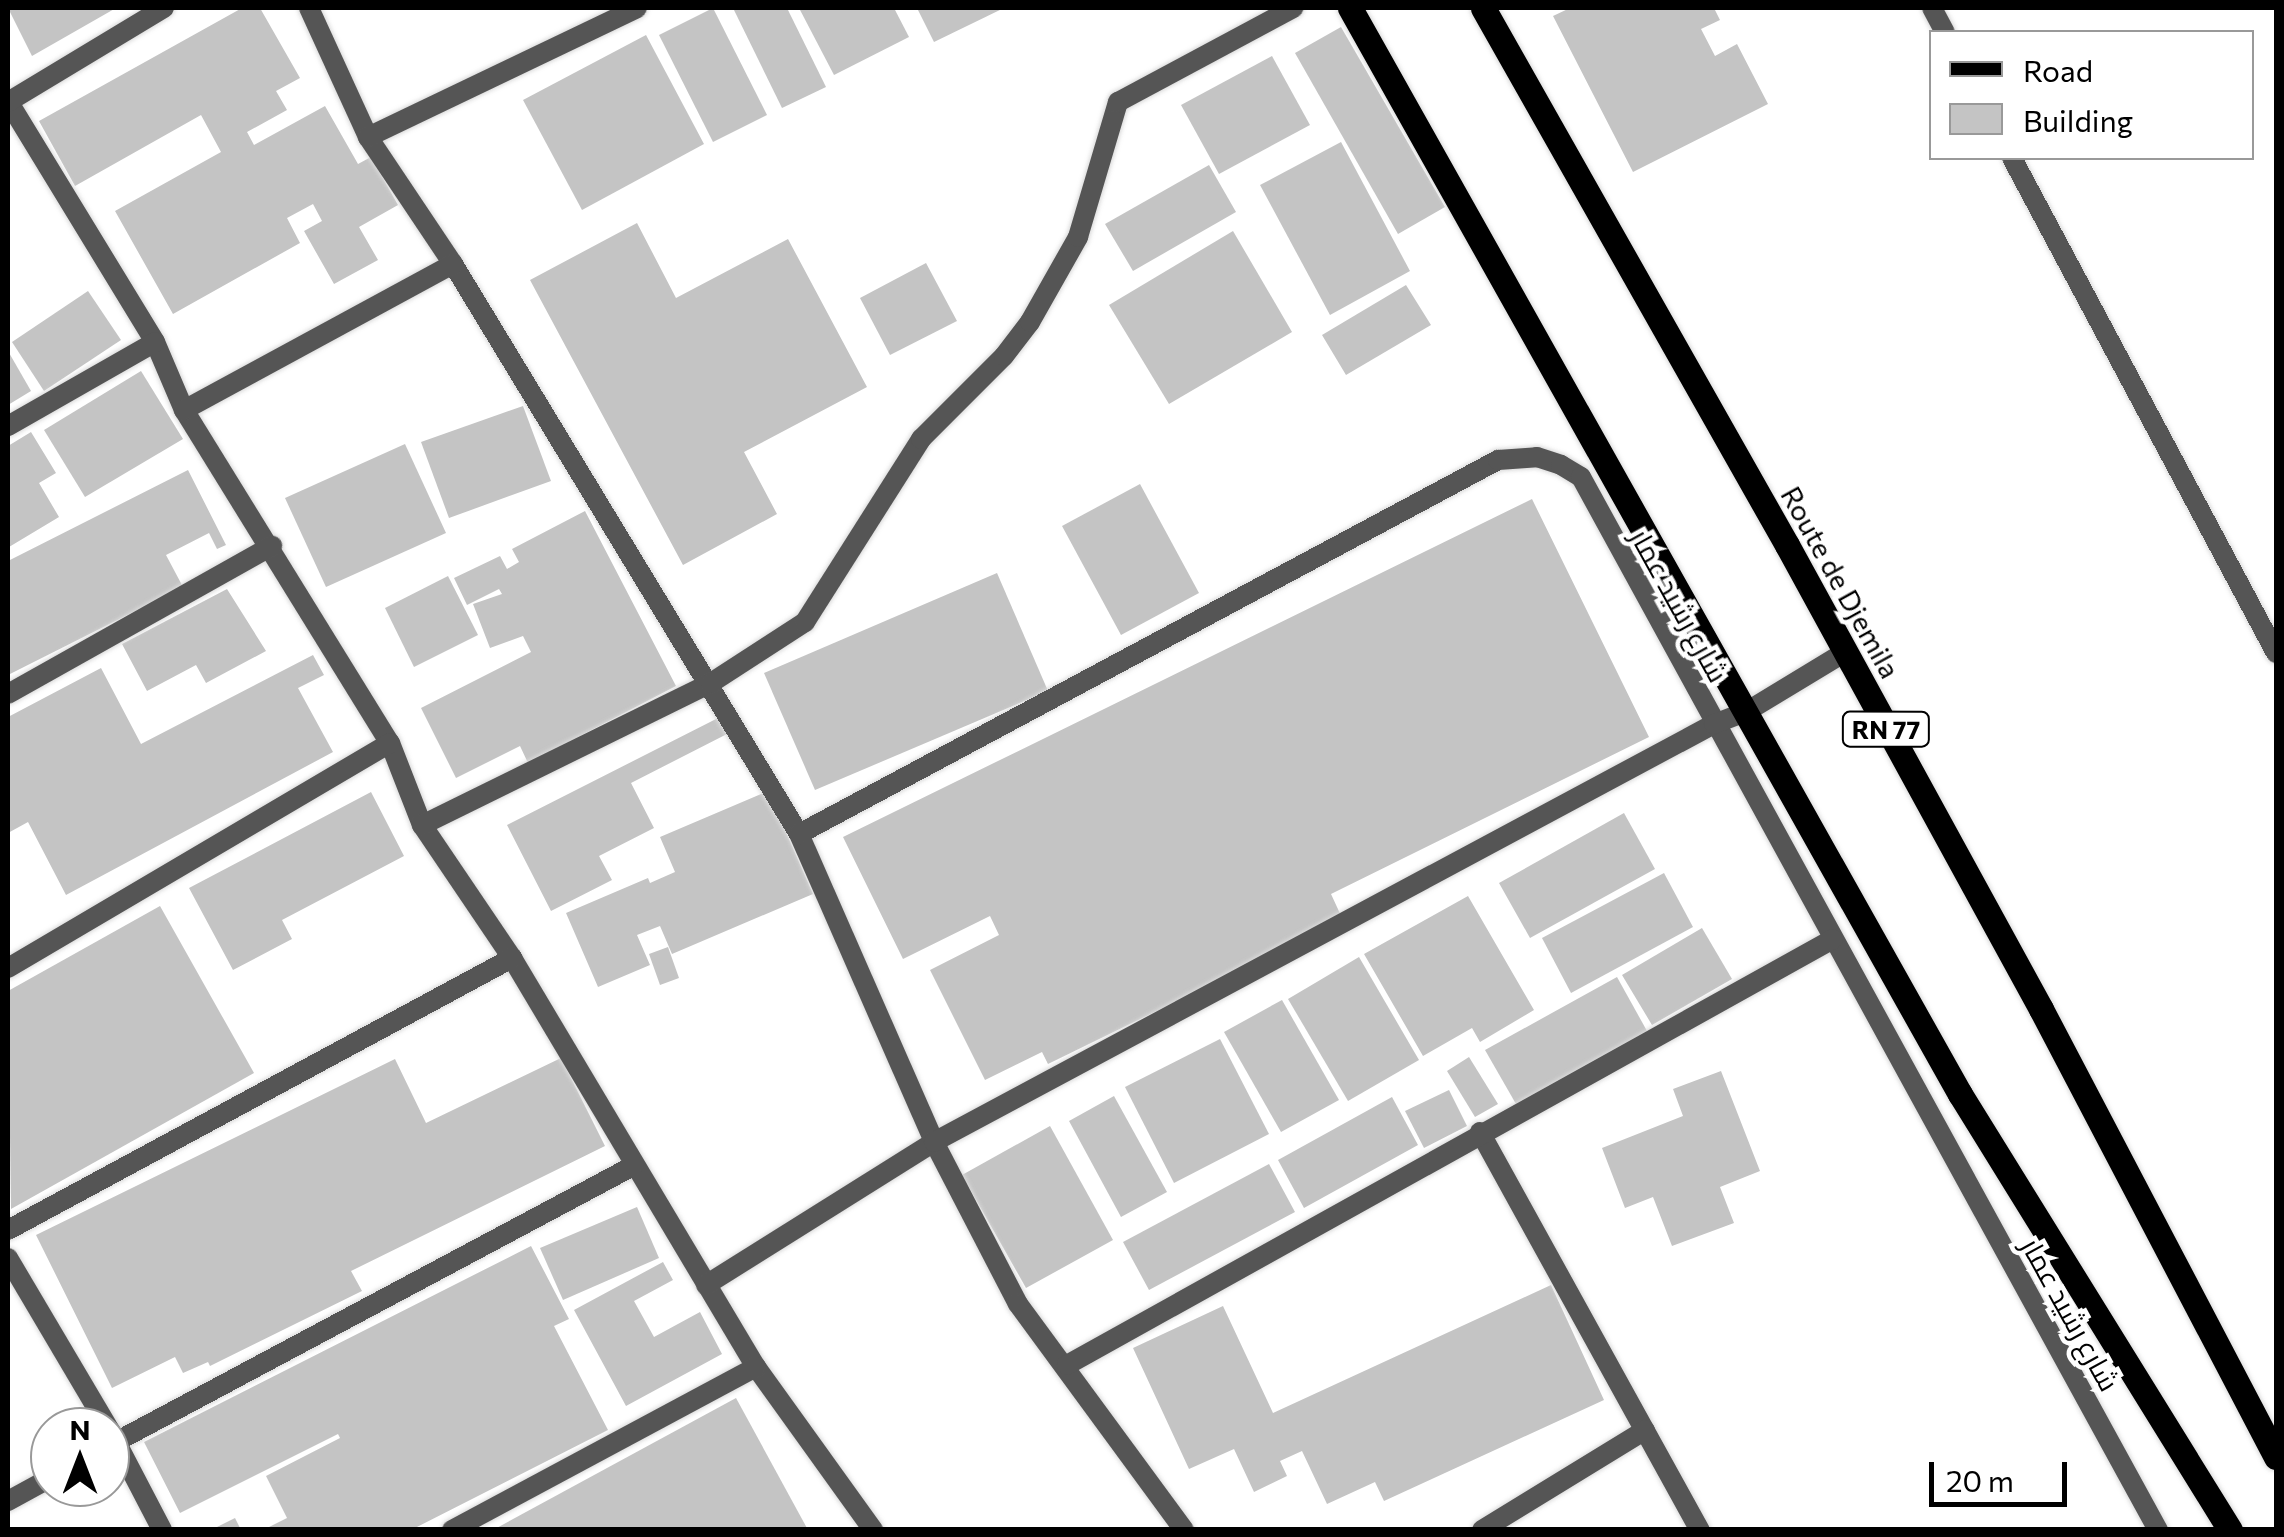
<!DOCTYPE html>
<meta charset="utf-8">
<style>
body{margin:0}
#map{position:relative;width:2284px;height:1537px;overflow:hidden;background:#fff;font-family:Commissioner,Cairo,sans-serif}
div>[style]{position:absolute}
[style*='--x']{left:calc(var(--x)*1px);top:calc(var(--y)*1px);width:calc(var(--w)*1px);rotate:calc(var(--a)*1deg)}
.building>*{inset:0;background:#c4c4c4}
.roads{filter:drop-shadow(0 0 2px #dbdbdb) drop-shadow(0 0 2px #dbdbdb)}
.lane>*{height:20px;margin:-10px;padding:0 10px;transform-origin:10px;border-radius:10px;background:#555}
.street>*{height:20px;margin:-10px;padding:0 10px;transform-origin:10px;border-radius:10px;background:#555}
.primary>*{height:25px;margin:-12.5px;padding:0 12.5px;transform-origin:12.5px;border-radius:12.5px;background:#000}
span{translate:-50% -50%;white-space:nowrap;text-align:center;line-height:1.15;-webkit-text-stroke:9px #fff;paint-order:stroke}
.shield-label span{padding:2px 8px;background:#fff;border:2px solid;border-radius:8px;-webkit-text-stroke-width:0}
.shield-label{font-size:25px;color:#000;font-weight:700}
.street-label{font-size:28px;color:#000}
.frame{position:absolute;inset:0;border:10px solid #000;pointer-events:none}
.legend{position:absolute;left:1929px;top:30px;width:325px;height:130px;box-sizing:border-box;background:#fff;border:2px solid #999;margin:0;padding:12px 18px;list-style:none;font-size:30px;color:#000}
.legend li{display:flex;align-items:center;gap:20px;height:50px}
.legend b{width:50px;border:2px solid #999}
.north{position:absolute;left:30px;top:1407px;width:100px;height:100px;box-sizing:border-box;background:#fff;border:2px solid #999;border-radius:50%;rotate:0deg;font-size:28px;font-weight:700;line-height:40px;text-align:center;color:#000}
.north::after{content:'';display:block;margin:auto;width:35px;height:45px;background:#000;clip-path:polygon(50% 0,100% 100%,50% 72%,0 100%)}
.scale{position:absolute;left:1929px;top:1462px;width:138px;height:45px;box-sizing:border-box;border:5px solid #000;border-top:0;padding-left:12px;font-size:30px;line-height:35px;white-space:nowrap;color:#000;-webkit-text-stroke:8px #fff;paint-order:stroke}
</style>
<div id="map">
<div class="building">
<div style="clip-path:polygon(8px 8px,116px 8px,32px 56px)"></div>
<div style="clip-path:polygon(242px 8px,260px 8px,300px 78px,276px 91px,287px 110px,247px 132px,254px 145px,325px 106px,358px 164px,371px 157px,398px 205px,359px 227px,378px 260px,334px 284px,304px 231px,322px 221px,313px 204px,287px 218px,300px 243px,173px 314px,115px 211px,221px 152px,201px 115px,75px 186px,39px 121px)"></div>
<div style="clip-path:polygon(713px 8px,767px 115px,713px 142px,659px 35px)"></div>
<div style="clip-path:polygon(733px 8px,787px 8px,826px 87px,782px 108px)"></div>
<div style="clip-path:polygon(799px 8px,894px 8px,909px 37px,834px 75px)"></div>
<div style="clip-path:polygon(917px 8px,1004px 8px,934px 42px)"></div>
<div style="clip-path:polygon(1570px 8px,1714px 8px,1720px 20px,1701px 29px,1715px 56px,1737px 44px,1768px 104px,1633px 172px,1553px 16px)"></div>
<div style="clip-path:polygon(1341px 27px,1445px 207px,1398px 234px,1295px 53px)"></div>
<div style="clip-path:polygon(646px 35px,704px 144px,582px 210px,523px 100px)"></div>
<div style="clip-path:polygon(1272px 56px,1310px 125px,1219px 174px,1181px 105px)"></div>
<div style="clip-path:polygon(1341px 142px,1410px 271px,1330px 315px,1260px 185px)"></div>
<div style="clip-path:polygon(1209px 165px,1236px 212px,1133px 271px,1105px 224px)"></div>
<div style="clip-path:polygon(637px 223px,676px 298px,788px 239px,867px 387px,744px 452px,777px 514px,683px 565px,530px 280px)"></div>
<div style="clip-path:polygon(1233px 231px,1292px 332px,1169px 404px,1109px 305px)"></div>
<div style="clip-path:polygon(926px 263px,957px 321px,890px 355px,860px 298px)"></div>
<div style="clip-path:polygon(1406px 285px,1431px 325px,1346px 375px,1322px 335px)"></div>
<div style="clip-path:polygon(88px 291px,121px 340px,44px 391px,12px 342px)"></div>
<div style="clip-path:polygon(8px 351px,31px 391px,8px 405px)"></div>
<div style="clip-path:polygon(141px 371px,183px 439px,85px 497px,44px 430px)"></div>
<div style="clip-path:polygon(523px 406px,551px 481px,449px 518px,421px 442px)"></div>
<div style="clip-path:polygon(31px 432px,56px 473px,39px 483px,59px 517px,9px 547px,8px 446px)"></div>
<div style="clip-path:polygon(405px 444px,446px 533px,326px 587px,285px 498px)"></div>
<div style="clip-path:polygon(188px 470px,226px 545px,217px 549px,209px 533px,166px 555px,183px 587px,8px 675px,8px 561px)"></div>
<div style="clip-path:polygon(1140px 484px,1199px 593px,1121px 635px,1062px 526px)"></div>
<div style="clip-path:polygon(1532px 499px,1649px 737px,1331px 894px,1343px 920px,1048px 1064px,1042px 1052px,985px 1080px,930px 970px,999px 935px,990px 916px,903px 959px,843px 837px)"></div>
<div style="clip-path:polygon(585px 511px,676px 686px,528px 763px,520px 746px,456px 778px,421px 708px,531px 652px,523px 636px,490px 648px,473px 604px,502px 594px,499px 589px,467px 605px,454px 578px,500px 556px,507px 569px,519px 562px,512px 549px)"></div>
<div style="clip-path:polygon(997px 573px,1048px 691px,815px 790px,764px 673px)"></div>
<div style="clip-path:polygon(448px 576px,478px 635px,414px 667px,385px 608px)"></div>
<div style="clip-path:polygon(227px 589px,266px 651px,206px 683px,196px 665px,147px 691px,122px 644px)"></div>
<div style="clip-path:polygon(313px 655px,324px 675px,298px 688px,333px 752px,66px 895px,28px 822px,8px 833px,8px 717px,101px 668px,141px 744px)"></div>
<div style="clip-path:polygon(718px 718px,727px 734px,631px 783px,654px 828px,599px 856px,612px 880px,551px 911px,507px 825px)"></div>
<div style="clip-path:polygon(768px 791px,813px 894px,672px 954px,660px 926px,637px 935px,650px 965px,598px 987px,566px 913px,648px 878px,650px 883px,675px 872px,660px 837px)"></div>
<div style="clip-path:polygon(371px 792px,404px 856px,282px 920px,292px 939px,233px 970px,189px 888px)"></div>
<div style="clip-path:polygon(1624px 813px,1655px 869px,1530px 938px,1499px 883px)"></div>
<div style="clip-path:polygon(1664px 873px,1693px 927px,1571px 993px,1542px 938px)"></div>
<div style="clip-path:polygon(1468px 896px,1534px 1010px,1480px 1042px,1472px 1028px,1423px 1056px,1364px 954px)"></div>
<div style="clip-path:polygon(160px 906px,254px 1073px,11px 1209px,8px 991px)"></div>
<div style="clip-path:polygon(1702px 928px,1732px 979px,1652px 1025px,1622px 975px)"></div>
<div style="clip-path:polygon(668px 947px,679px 978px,660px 985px,649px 954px)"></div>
<div style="clip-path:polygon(1359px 957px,1419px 1060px,1348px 1101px,1288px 999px)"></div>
<div style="clip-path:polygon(1617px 977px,1647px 1031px,1516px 1104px,1485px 1050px)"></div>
<div style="clip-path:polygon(1282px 1000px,1339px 1100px,1281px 1132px,1224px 1032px)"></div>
<div style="clip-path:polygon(1220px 1039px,1269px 1134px,1174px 1183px,1125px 1087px)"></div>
<div style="clip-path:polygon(1469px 1057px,1498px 1104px,1475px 1117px,1447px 1071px)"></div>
<div style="clip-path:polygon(561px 1058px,605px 1146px,351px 1271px,362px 1291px,210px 1366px,208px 1362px,183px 1373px,175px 1357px,112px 1388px,36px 1235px,395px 1059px,426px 1123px)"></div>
<div style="clip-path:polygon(1721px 1071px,1760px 1171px,1720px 1187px,1734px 1223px,1672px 1246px,1653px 1197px,1625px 1208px,1602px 1148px,1683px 1116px,1673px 1089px)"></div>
<div style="clip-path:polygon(1449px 1090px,1467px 1126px,1424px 1148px,1405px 1111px)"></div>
<div style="clip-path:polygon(1114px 1096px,1167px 1192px,1121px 1217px,1069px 1121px)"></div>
<div style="clip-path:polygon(1392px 1097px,1418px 1145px,1304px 1208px,1278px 1160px)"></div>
<div style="clip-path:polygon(1050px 1126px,1113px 1240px,1026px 1288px,962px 1175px)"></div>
<div style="clip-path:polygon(1269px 1164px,1295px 1212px,1149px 1290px,1123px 1242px)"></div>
<div style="clip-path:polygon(637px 1207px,659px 1258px,563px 1300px,540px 1248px)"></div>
<div style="clip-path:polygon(531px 1246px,569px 1319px,554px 1326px,608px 1430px,411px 1530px,263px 1530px,287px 1518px,266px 1476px,340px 1438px,338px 1434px,180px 1513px,144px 1442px)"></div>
<div style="clip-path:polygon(663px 1262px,673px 1280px,634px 1301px,654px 1337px,700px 1312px,722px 1354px,626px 1406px,574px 1310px)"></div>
<div style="clip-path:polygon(1551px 1285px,1604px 1400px,1384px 1501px,1375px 1482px,1327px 1504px,1302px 1451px,1280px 1461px,1287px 1476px,1254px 1492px,1234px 1449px,1189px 1469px,1133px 1348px,1223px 1306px,1273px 1413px)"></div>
<div style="clip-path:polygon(736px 1398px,808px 1530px,493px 1530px)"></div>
<div style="clip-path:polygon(235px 1518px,241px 1530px,211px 1530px)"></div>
</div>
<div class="roads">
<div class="lane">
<div style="--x:1932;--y:8;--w:27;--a:62"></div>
<div style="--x:2012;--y:158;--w:561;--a:61.93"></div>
</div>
<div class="street">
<div style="--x:309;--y:8;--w:142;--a:65.4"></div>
<div style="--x:368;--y:137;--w:153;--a:56.2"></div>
<div style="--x:453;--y:264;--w:667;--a:58.74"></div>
<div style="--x:799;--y:834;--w:336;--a:66.3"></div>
<div style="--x:934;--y:1142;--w:182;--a:62.6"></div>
<div style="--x:1018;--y:1304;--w:280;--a:53.7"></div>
<div style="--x:8;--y:101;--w:282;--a:58.6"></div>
<div style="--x:155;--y:342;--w:74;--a:66.9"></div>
<div style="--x:184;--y:410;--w:392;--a:58.3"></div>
<div style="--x:390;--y:743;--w:88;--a:68.7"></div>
<div style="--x:422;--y:825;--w:161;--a:55.9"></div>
<div style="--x:512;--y:958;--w:476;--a:59.2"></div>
<div style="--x:756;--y:1367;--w:201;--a:54.3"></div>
<div style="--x:8;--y:102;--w:182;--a:-31.1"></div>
<div style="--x:368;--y:137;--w:298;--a:-25.6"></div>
<div style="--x:184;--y:410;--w:306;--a:-28.5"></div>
<div style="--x:8;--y:426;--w:169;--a:-29.7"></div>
<div style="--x:8;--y:694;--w:303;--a:-29.3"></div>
<div style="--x:422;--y:825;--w:322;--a:-26.2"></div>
<div style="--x:711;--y:683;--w:112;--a:-33"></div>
<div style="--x:805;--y:622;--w:217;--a:-57.6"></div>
<div style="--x:921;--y:439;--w:117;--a:-45"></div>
<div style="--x:1004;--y:356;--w:43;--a:-52.6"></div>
<div style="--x:1030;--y:322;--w:98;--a:-60.5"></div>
<div style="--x:1078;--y:237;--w:141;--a:-73.5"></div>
<div style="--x:1118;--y:102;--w:199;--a:-28.2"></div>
<div style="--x:799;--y:834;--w:793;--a:-28.15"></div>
<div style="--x:1498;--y:460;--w:39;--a:-4"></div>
<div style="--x:1537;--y:457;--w:25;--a:18"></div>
<div style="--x:1561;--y:465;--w:23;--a:31"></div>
<div style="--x:1581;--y:477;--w:1201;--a:61.28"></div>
<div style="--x:8;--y:968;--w:443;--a:-30.5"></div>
<div style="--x:1480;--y:1132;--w:455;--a:61.1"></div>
<div style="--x:8;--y:1230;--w:573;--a:-28.35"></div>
<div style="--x:8;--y:1258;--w:196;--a:59.4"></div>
<div style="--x:706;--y:1285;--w:269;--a:-32.1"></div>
<div style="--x:934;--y:1142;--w:885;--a:-28.19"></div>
<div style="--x:1714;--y:724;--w:34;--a:-21"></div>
<div style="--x:1746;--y:712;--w:116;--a:-31.2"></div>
<div style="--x:1067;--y:1365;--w:876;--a:-29.08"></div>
<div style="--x:110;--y:1430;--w:113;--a:62.5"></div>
<div style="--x:110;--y:1445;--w:593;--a:-28.08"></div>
<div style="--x:8;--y:1501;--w:48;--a:-28.7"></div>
<div style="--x:452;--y:1530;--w:345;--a:-28.2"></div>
<div style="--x:1482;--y:1530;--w:191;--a:-31.5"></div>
</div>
<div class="primary">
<div style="--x:1350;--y:8;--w:1246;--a:60.68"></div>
<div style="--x:1960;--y:1094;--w:513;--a:58.23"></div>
<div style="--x:1483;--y:8;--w:617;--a:60.49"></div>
<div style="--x:1787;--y:545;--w:529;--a:61.3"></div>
<div style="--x:2041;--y:1009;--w:506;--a:62.32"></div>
</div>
</div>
<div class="shield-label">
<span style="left:1886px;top:729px">RN 77</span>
</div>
<div class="street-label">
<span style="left:1841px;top:582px;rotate:61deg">Route de Djemila</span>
<span style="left:1680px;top:605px;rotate:61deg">شارع رشيد عمار</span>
<span style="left:2071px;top:1314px;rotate:61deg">شارع رشيد عمار</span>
</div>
<div class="frame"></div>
<ul class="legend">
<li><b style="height:12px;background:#000"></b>Road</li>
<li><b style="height:28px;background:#c4c4c4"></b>Building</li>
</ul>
<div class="north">N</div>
<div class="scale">20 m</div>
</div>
